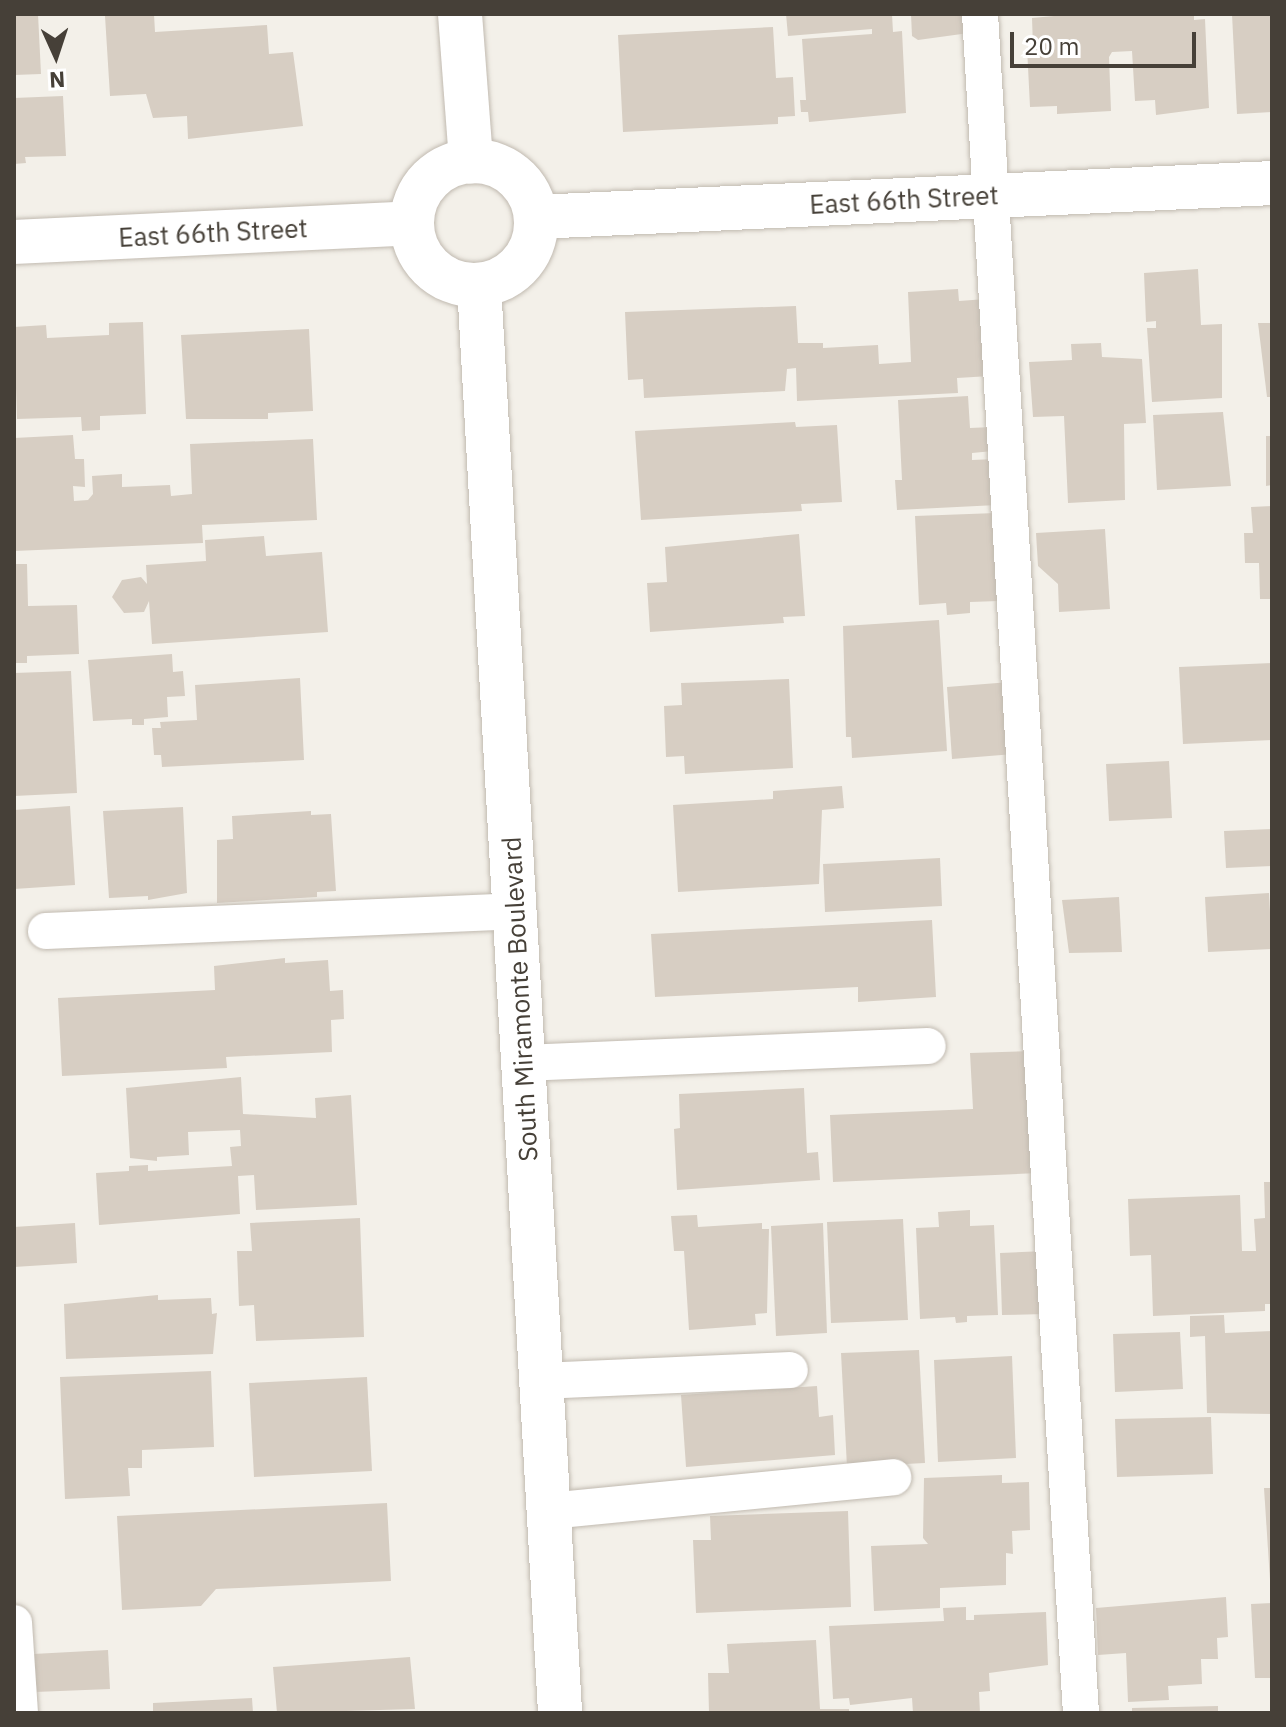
<!DOCTYPE html>
<style>
body{margin:0}
#map{position:relative;width:1286px;height:1727px;overflow:hidden;background:#f3f0e9;font-family:"IBM Plex Sans",sans-serif}
div>[style]{position:absolute}
[style*='--x']{left:calc(var(--x)*1px);top:calc(var(--y)*1px);width:calc(var(--w)*1px);rotate:calc(var(--a)*1deg)}
.building>*{inset:0;background:#d7cec3}
.roads{filter:drop-shadow(0 0 2px #c1bab0) drop-shadow(0 0 2px #c1bab0)}
.service>*{height:36px;margin:-18px;padding:0 18px;transform-origin:18px;border-radius:18px;background:#fff}
.minor>*{height:44px;margin:-22px;padding:0 22px;transform-origin:22px;border-radius:22px;background:#fff}
.tertiary>*{height:44px;margin:-22px;padding:0 22px;transform-origin:22px;border-radius:22px;background:#fff}
.tertiary>.ring{margin:-22px;padding:0;box-sizing:content-box;background:none;border:44px solid #fff;border-radius:50%}
span{translate:-50% -50%;white-space:nowrap;text-align:center;line-height:1.15;-webkit-text-stroke:7px #fff;paint-order:stroke}
.street-label{font-size:26px;color:#464038}
.frame{position:absolute;inset:0;border:16px solid #464038;pointer-events:none}
.north{position:absolute;left:16px;top:16px;width:80px;height:80px;-webkit-text-stroke:6px #fff;paint-order:stroke;rotate:177deg;font-size:22px;font-weight:700;line-height:32px;text-align:center;color:#464038}
.north::after{content:'';display:block;margin:auto;width:28px;height:36px;background:#464038;clip-path:polygon(50% 0,100% 100%,50% 72%,0 100%)}
.scale{position:absolute;left:1010px;top:32px;width:186px;height:36px;box-sizing:border-box;border:4px solid #464038;border-top:0;padding-left:10px;font-size:24px;line-height:28px;white-space:nowrap;color:#464038;-webkit-text-stroke:6px #fff;paint-order:stroke}
</style>
<div id="map">
<div class="building">
<div style="clip-path:polygon(14px 14px,38px 14px,41px 74px,14px 75px)"></div>
<div style="clip-path:polygon(154px 14px,155px 32px,267px 25px,269px 54px,293px 52px,303px 126px,188px 139px,187px 116px,153px 118px,146px 94px,110px 96px,105px 16px)"></div>
<div style="clip-path:polygon(786px 14px,892px 14px,893px 32px,902px 31px,906px 113px,809px 122px,808px 112px,801px 112px,800px 100px,806px 100px,802px 39px,872px 34px,872px 29px,788px 36px)"></div>
<div style="clip-path:polygon(911px 14px,968px 14px,969px 33px,918px 40px,912px 36px)"></div>
<div style="clip-path:polygon(1076px 14px,1194px 14px,1194px 20px,1205px 19px,1209px 108px,1156px 115px,1155px 100px,1135px 101px,1132px 51px,1112px 52px,1109px 57px,1111px 111px,1057px 114px,1057px 106px,1030px 107px,1027px 47px,1033px 47px,1032px 18px)"></div>
<div style="clip-path:polygon(1232px 14px,1272px 14px,1272px 112px,1237px 114px)"></div>
<div style="clip-path:polygon(773px 27px,776px 78px,793px 77px,795px 116px,778px 117px,778px 124px,623px 132px,618px 35px)"></div>
<div style="clip-path:polygon(63px 96px,66px 156px,25px 157px,26px 163px,14px 164px,14px 98px)"></div>
<div style="clip-path:polygon(1198px 269px,1201px 325px,1222px 324px,1222px 398px,1152px 402px,1147px 328px,1156px 328px,1156px 321px,1146px 322px,1144px 273px)"></div>
<div style="clip-path:polygon(958px 289px,959px 301px,986px 299px,990px 376px,957px 378px,958px 393px,797px 401px,796px 368px,787px 369px,785px 391px,644px 398px,643px 379px,628px 380px,625px 312px,796px 306px,798px 343px,823px 343px,823px 348px,878px 345px,879px 364px,911px 362px,908px 292px)"></div>
<div style="clip-path:polygon(143px 322px,146px 414px,100px 416px,100px 430px,82px 431px,81px 417px,17px 419px,14px 327px,46px 325px,47px 338px,109px 335px,109px 323px)"></div>
<div style="clip-path:polygon(1258px 323px,1272px 323px,1272px 397px,1267px 397px)"></div>
<div style="clip-path:polygon(309px 329px,313px 411px,268px 413px,268px 419px,186px 419px,181px 335px)"></div>
<div style="clip-path:polygon(1101px 343px,1102px 357px,1142px 359px,1146px 423px,1124px 424px,1125px 500px,1068px 503px,1064px 416px,1033px 417px,1029px 362px,1072px 360px,1071px 344px)"></div>
<div style="clip-path:polygon(968px 396px,970px 428px,992px 427px,993px 451px,972px 453px,972px 460px,995px 459px,997px 505px,897px 510px,895px 480px,902px 480px,898px 400px)"></div>
<div style="clip-path:polygon(1223px 412px,1231px 486px,1157px 490px,1153px 415px)"></div>
<div style="clip-path:polygon(795px 422px,796px 427px,837px 425px,842px 502px,801px 504px,802px 511px,641px 520px,635px 431px)"></div>
<div style="clip-path:polygon(73px 435px,75px 459px,84px 459px,85px 487px,73px 486px,74px 501px,88px 500px,93px 494px,92px 476px,122px 474px,122px 487px,170px 485px,171px 496px,192px 494px,190px 444px,313px 439px,317px 520px,202px 525px,203px 543px,14px 551px,14px 438px)"></div>
<div style="clip-path:polygon(1266px 436px,1272px 436px,1272px 485px,1266px 486px)"></div>
<div style="clip-path:polygon(1272px 506px,1272px 599px,1260px 599px,1259px 563px,1245px 563px,1244px 533px,1253px 533px,1251px 507px)"></div>
<div style="clip-path:polygon(996px 513px,999px 601px,970px 602px,970px 613px,947px 615px,946px 603px,919px 605px,915px 516px)"></div>
<div style="clip-path:polygon(1105px 529px,1110px 609px,1059px 612px,1058px 584px,1038px 566px,1036px 533px)"></div>
<div style="clip-path:polygon(799px 534px,805px 616px,783px 617px,784px 623px,650px 632px,647px 583px,667px 582px,665px 547px)"></div>
<div style="clip-path:polygon(264px 536px,266px 556px,322px 552px,328px 632px,152px 644px,149px 601px,144px 612px,124px 613px,112px 597px,122px 580px,141px 577px,147px 584px,146px 565px,206px 561px,205px 540px)"></div>
<div style="clip-path:polygon(14px 564px,27px 564px,28px 606px,77px 605px,79px 654px,27px 656px,27px 663px,14px 663px)"></div>
<div style="clip-path:polygon(939px 620px,947px 751px,852px 758px,851px 737px,846px 737px,843px 626px)"></div>
<div style="clip-path:polygon(172px 654px,173px 672px,183px 671px,185px 696px,167px 697px,168px 717px,144px 719px,144px 725px,132px 725px,132px 719px,93px 721px,88px 660px)"></div>
<div style="clip-path:polygon(1272px 663px,1272px 740px,1183px 744px,1179px 667px)"></div>
<div style="clip-path:polygon(71px 671px,77px 793px,14px 796px,14px 673px)"></div>
<div style="clip-path:polygon(300px 678px,304px 760px,162px 767px,161px 755px,154px 755px,152px 728px,161px 728px,160px 722px,197px 720px,195px 685px)"></div>
<div style="clip-path:polygon(789px 679px,793px 768px,685px 774px,684px 756px,666px 757px,664px 706px,682px 705px,681px 683px)"></div>
<div style="clip-path:polygon(1010px 682px,1014px 754px,952px 759px,947px 687px)"></div>
<div style="clip-path:polygon(1169px 761px,1172px 818px,1109px 821px,1106px 764px)"></div>
<div style="clip-path:polygon(842px 786px,844px 808px,822px 810px,819px 884px,678px 892px,673px 805px,773px 799px,773px 791px)"></div>
<div style="clip-path:polygon(70px 806px,75px 885px,14px 889px,14px 810px)"></div>
<div style="clip-path:polygon(183px 807px,187px 893px,148px 900px,148px 896px,109px 898px,103px 811px)"></div>
<div style="clip-path:polygon(311px 811px,311px 815px,331px 814px,336px 891px,317px 892px,317px 897px,217px 903px,217px 840px,233px 839px,232px 816px)"></div>
<div style="clip-path:polygon(1272px 829px,1272px 866px,1226px 868px,1224px 831px)"></div>
<div style="clip-path:polygon(940px 858px,942px 906px,825px 912px,823px 864px)"></div>
<div style="clip-path:polygon(1269px 893px,1272px 949px,1208px 952px,1205px 897px)"></div>
<div style="clip-path:polygon(1119px 897px,1122px 952px,1069px 953px,1062px 900px)"></div>
<div style="clip-path:polygon(932px 920px,936px 997px,858px 1002px,858px 987px,655px 997px,651px 934px)"></div>
<div style="clip-path:polygon(285px 958px,285px 963px,328px 960px,330px 991px,343px 990px,344px 1019px,331px 1020px,332px 1052px,226px 1057px,227px 1068px,62px 1076px,58px 998px,215px 990px,214px 966px)"></div>
<div style="clip-path:polygon(1033px 1051px,1038px 1173px,833px 1182px,830px 1115px,973px 1109px,970px 1053px)"></div>
<div style="clip-path:polygon(241px 1077px,243px 1114px,316px 1118px,315px 1098px,351px 1095px,357px 1205px,256px 1210px,254px 1175px,238px 1176px,240px 1214px,99px 1225px,96px 1173px,129px 1171px,129px 1166px,148px 1165px,148px 1171px,232px 1166px,230px 1147px,241px 1146px,240px 1130px,188px 1132px,189px 1155px,157px 1157px,157px 1161px,130px 1158px,126px 1088px)"></div>
<div style="clip-path:polygon(804px 1088px,807px 1153px,818px 1152px,820px 1180px,677px 1190px,674px 1129px,680px 1128px,679px 1094px)"></div>
<div style="clip-path:polygon(1264px 1182px,1272px 1182px,1272px 1304px,1265px 1304px,1265px 1311px,1153px 1316px,1151px 1255px,1130px 1256px,1128px 1199px,1240px 1195px,1242px 1251px,1256px 1251px,1254px 1219px,1265px 1218px)"></div>
<div style="clip-path:polygon(970px 1210px,970px 1226px,994px 1225px,998px 1315px,967px 1316px,967px 1322px,956px 1323px,955px 1317px,920px 1319px,916px 1228px,939px 1227px,938px 1212px)"></div>
<div style="clip-path:polygon(697px 1215px,698px 1227px,762px 1223px,762px 1229px,769px 1229px,767px 1313px,755px 1314px,756px 1325px,689px 1330px,684px 1251px,674px 1251px,671px 1216px)"></div>
<div style="clip-path:polygon(360px 1218px,364px 1337px,256px 1341px,254px 1305px,239px 1306px,237px 1251px,252px 1251px,250px 1223px)"></div>
<div style="clip-path:polygon(903px 1219px,908px 1320px,831px 1323px,827px 1222px)"></div>
<div style="clip-path:polygon(75px 1223px,77px 1263px,14px 1267px,14px 1227px)"></div>
<div style="clip-path:polygon(823px 1223px,827px 1333px,776px 1336px,771px 1226px)"></div>
<div style="clip-path:polygon(1045px 1251px,1046px 1314px,1002px 1315px,1000px 1253px)"></div>
<div style="clip-path:polygon(158px 1295px,158px 1300px,211px 1298px,212px 1314px,217px 1313px,213px 1354px,66px 1359px,64px 1304px)"></div>
<div style="clip-path:polygon(1224px 1315px,1225px 1333px,1272px 1331px,1272px 1414px,1207px 1413px,1205px 1336px,1190px 1337px,1190px 1316px)"></div>
<div style="clip-path:polygon(1180px 1332px,1183px 1389px,1115px 1392px,1113px 1334px)"></div>
<div style="clip-path:polygon(919px 1350px,925px 1463px,847px 1467px,841px 1353px)"></div>
<div style="clip-path:polygon(1012px 1356px,1016px 1458px,938px 1462px,934px 1360px)"></div>
<div style="clip-path:polygon(211px 1371px,214px 1447px,142px 1450px,142px 1468px,128px 1468px,130px 1496px,65px 1499px,60px 1377px)"></div>
<div style="clip-path:polygon(367px 1377px,372px 1471px,254px 1477px,249px 1383px)"></div>
<div style="clip-path:polygon(817px 1386px,819px 1417px,833px 1415px,835px 1455px,686px 1467px,681px 1395px)"></div>
<div style="clip-path:polygon(1211px 1417px,1213px 1474px,1117px 1477px,1115px 1419px)"></div>
<div style="clip-path:polygon(1002px 1475px,1002px 1483px,1029px 1482px,1030px 1530px,1012px 1531px,1013px 1554px,1006px 1553px,1006px 1585px,940px 1588px,940px 1608px,874px 1611px,871px 1546px,928px 1544px,923px 1538px,924px 1478px)"></div>
<div style="clip-path:polygon(1264px 1488px,1272px 1488px,1272px 1580px,1270px 1580px)"></div>
<div style="clip-path:polygon(387px 1503px,391px 1581px,216px 1589px,201px 1606px,122px 1610px,117px 1516px)"></div>
<div style="clip-path:polygon(848px 1511px,851px 1607px,696px 1613px,693px 1540px,711px 1540px,710px 1516px)"></div>
<div style="clip-path:polygon(1226px 1597px,1228px 1637px,1217px 1638px,1218px 1659px,1201px 1659px,1202px 1684px,1168px 1686px,1169px 1700px,1128px 1702px,1126px 1653px,1098px 1655px,1096px 1608px)"></div>
<div style="clip-path:polygon(1272px 1603px,1272px 1678px,1255px 1678px,1251px 1604px)"></div>
<div style="clip-path:polygon(966px 1607px,966px 1620px,974px 1620px,974px 1615px,1046px 1612px,1048px 1665px,989px 1673px,990px 1691px,979px 1692px,980px 1713px,913px 1713px,912px 1698px,850px 1705px,849px 1698px,833px 1699px,829px 1626px,944px 1621px,943px 1608px)"></div>
<div style="clip-path:polygon(816px 1640px,820px 1709px,849px 1709px,849px 1713px,709px 1713px,708px 1673px,729px 1673px,727px 1644px)"></div>
<div style="clip-path:polygon(108px 1650px,110px 1689px,35px 1692px,33px 1654px)"></div>
<div style="clip-path:polygon(410px 1657px,415px 1709px,277px 1713px,273px 1667px)"></div>
<div style="clip-path:polygon(252px 1698px,253px 1713px,153px 1713px,153px 1703px)"></div>
<div style="clip-path:polygon(1218px 1706px,1218px 1713px,1132px 1713px,1132px 1708px)"></div>
</div>
<div class="roads">
<div class="service">
<div style="--x:980;--y:14;--w:1702;--a:86.6"></div>
<div style="--x:46;--y:931;--w:469;--a:-2.4"></div>
<div style="--x:523;--y:1063;--w:405;--a:-2.4"></div>
<div style="--x:541;--y:1381;--w:249;--a:-2.5"></div>
<div style="--x:549;--y:1511;--w:346;--a:-5.6"></div>
<div style="--x:14;--y:1623;--w:90;--a:86.2"></div>
</div>
<div class="minor">
<div style="--x:536;--y:217;--w:737;--a:-2.64"></div>
<div style="--x:14;--y:242;--w:398;--a:-2.7"></div>
</div>
<div class="tertiary">
<div style="--x:460;--y:14;--w:148;--a:85.7"></div>
<div class="ring" style="left:412px;top:161px;width:80px;height:80px"></div>
<div style="--x:479;--y:285;--w:1430;--a:86.75"></div>
</div>
</div>
<div class="street-label">
<span style="left:904px;top:200px;rotate:-3deg">East 66th Street</span>
<span style="left:213px;top:233px;rotate:-3deg">East 66th Street</span>
<span style="left:520px;top:999px;rotate:-93deg">South Miramonte Boulevard</span>
</div>
<div class="frame"></div>
<div class="north">N</div>
<div class="scale">20 m</div>
</div>
